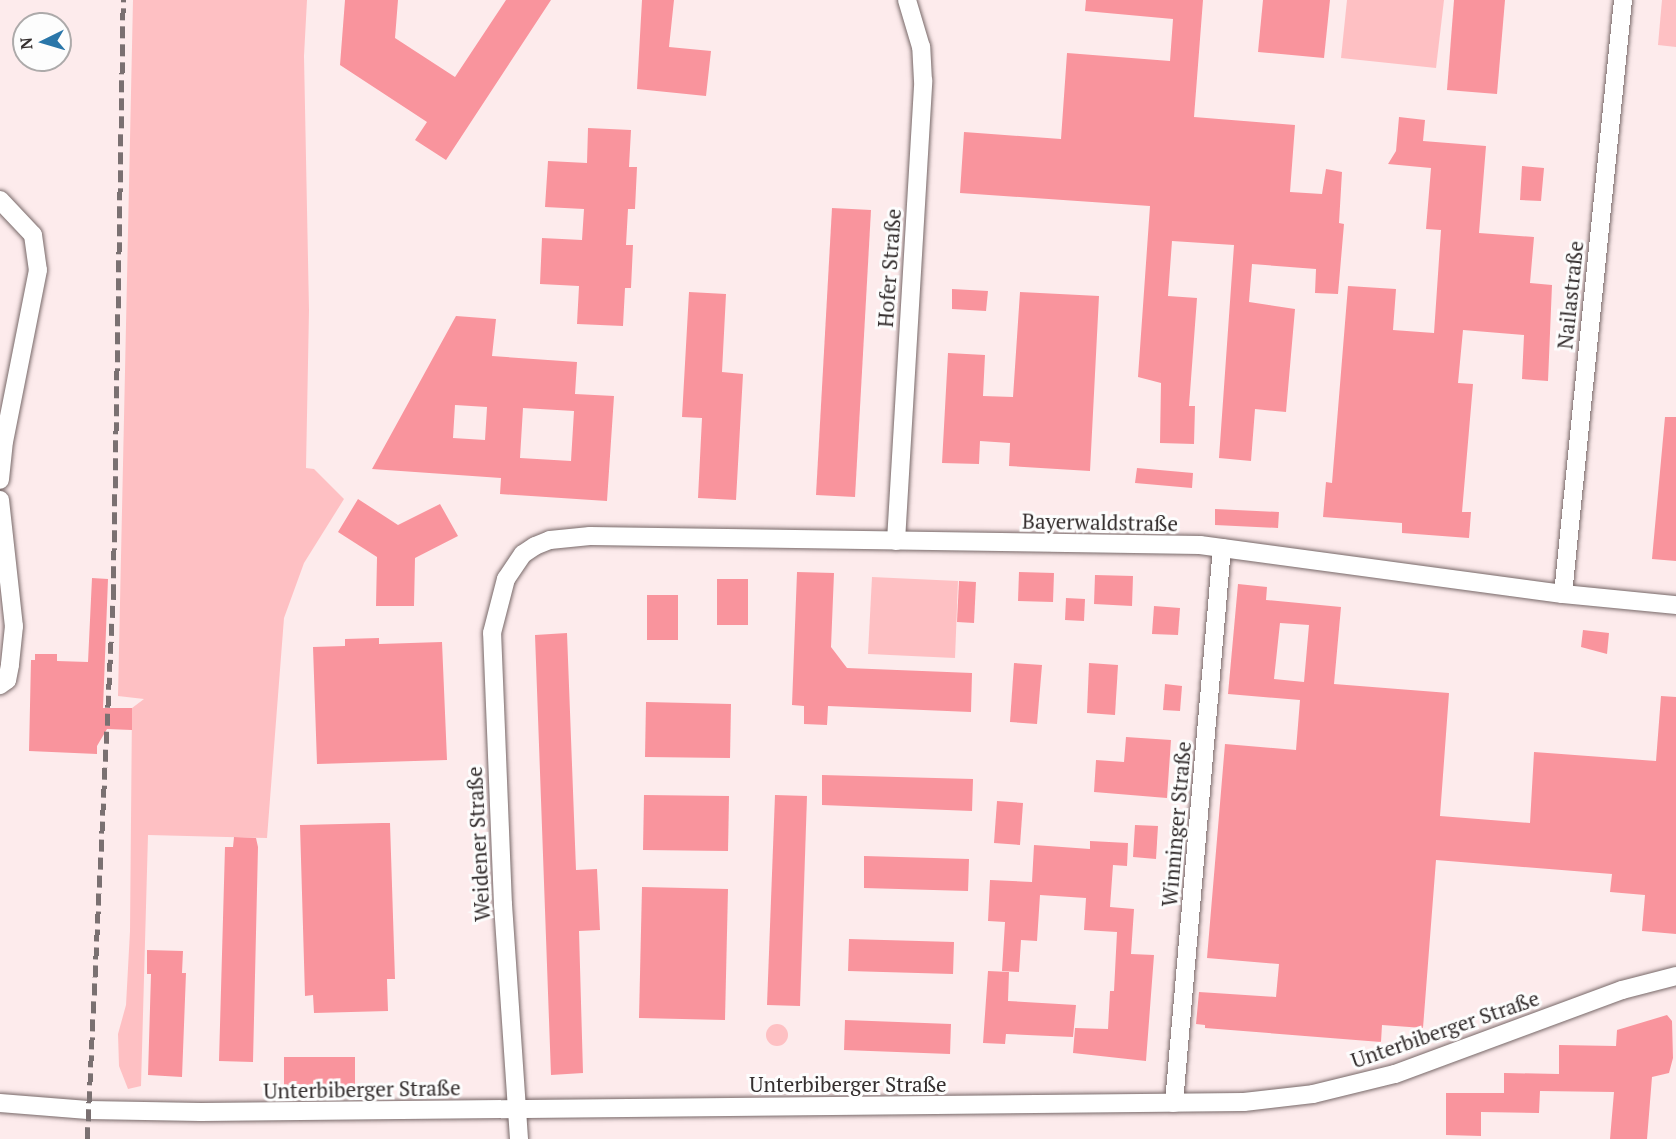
<!DOCTYPE html>
<meta charset="utf-8">
<style>
body{margin:0}
#map{position:relative;width:1676px;height:1139px;overflow:hidden;background:#fdebec;font-family:"PT Serif",serif}
div>[style]{position:absolute}
[style*='--x']{left:calc(var(--x)*1px);top:calc(var(--y)*1px);width:calc(var(--w)*1px);rotate:calc(var(--a)*1deg)}
.green>*{inset:0;background:#fec0c3}
.round{border-radius:50%}
.building>*{inset:0;background:#f9949d}
.roads{filter:drop-shadow(0 0 2px #776868) drop-shadow(0 0 2px #776868)}
.minor>*{height:18px;margin:-9px;padding:0 9px;transform-origin:9px;border-radius:9px;background:#fff}
.rail>*{height:4.5px;margin-top:-2.25px;transform-origin:0;background:repeating-linear-gradient(90deg,#7a7071 0 12px,transparent 0 18px)}
span{translate:-50% -50%;white-space:nowrap;text-align:center;line-height:1.15;-webkit-text-stroke:6px #fdfdfd;paint-order:stroke}
.street-label{font-size:21px;color:#342e2e}
.north{position:absolute;left:12px;top:12px;width:60px;height:60px;box-sizing:border-box;background:#fdfdfd;border:2px solid #adaaaa;border-radius:50%;rotate:265deg;font-size:16px;font-weight:700;line-height:24px;text-align:center;color:#342e2e}
.north::after{content:'';display:block;margin:auto;width:21px;height:27px;background:#2a76a9;clip-path:polygon(50% 0,100% 100%,50% 72%,0 100%)}
</style>
<div id="map">
<div class="green">
<div style="clip-path:polygon(133px 0,307px 0,304px 56px,309px 310px,306px 468px,314px 469px,344px 499px,304px 563px,284px 618px,267px 838px,148px 835px,141px 1086px,128px 1089px,119px 1066px,118px 1034px,126px 1005px,130px 931px,132px 708px,144px 699px,118px 696px)"></div>
<div style="clip-path:polygon(1347px 0,1444px 0,1436px 68px,1341px 58px)"></div>
<div style="clip-path:polygon(1662px 0,1676px 0,1676px 47px,1658px 45px)"></div>
<div style="clip-path:polygon(872px 577px,958px 581px,955px 658px,868px 654px)"></div>
<div class="round" style="left:766px;top:1024px;width:22px;height:22px"></div>
</div>
<div class="building">
<div style="clip-path:polygon(345px 0,398px 0,395px 38px,455px 77px,506px 0,551px 0,446px 160px,415px 140px,427px 122px,340px 65px)"></div>
<div style="clip-path:polygon(642px 0,674px 0,669px 47px,711px 51px,706px 96px,637px 89px)"></div>
<div style="clip-path:polygon(1086px 0,1203px 0,1194px 117px,1295px 125px,1290px 192px,1322px 194px,1326px 169px,1342px 172px,1339px 223px,1344px 224px,1338px 294px,1315px 293px,1316px 269px,1252px 264px,1249px 302px,1295px 309px,1286px 412px,1255px 409px,1251px 461px,1219px 458px,1234px 245px,1172px 241px,1168px 296px,1197px 298px,1189px 406px,1195px 406px,1194px 444px,1160px 443px,1161px 383px,1138px 377px,1150px 206px,960px 193px,964px 132px,1061px 139px,1067px 53px,1170px 61px,1173px 19px,1085px 11px)"></div>
<div style="clip-path:polygon(1263px 0,1330px 0,1324px 58px,1258px 52px)"></div>
<div style="clip-path:polygon(1454px 0,1505px 0,1497px 94px,1447px 90px)"></div>
<div style="clip-path:polygon(1399px 117px,1425px 120px,1423px 141px,1486px 146px,1479px 233px,1534px 237px,1530px 283px,1552px 285px,1548px 381px,1522px 379px,1524px 335px,1463px 330px,1458px 383px,1473px 384px,1462px 512px,1471px 512px,1469px 538px,1402px 533px,1402px 523px,1323px 517px,1326px 482px,1332px 483px,1348px 286px,1396px 289px,1393px 330px,1434px 333px,1441px 230px,1426px 229px,1431px 168px,1388px 164px,1396px 151px)"></div>
<div style="clip-path:polygon(588px 128px,631px 130px,629px 167px,637px 167px,635px 209px,628px 209px,626px 245px,633px 245px,631px 288px,625px 288px,623px 326px,577px 324px,579px 286px,540px 284px,542px 238px,582px 240px,584px 209px,545px 207px,548px 161px,587px 163px)"></div>
<div style="clip-path:polygon(1522px 166px,1544px 168px,1541px 201px,1520px 200px)"></div>
<div style="clip-path:polygon(832px 208px,871px 210px,855px 497px,816px 495px)"></div>
<div style="clip-path:polygon(952px 289px,988px 291px,986px 311px,952px 309px)"></div>
<div style="clip-path:polygon(689px 292px,726px 294px,722px 372px,743px 374px,736px 500px,698px 498px,702px 418px,682px 417px)"></div>
<div style="clip-path:polygon(1020px 292px,1099px 296px,1090px 471px,1009px 466px,1010px 443px,980px 441px,979px 464px,942px 463px,948px 353px,985px 355px,983px 396px,1013px 397px)"></div>
<div style="clip-path:polygon(evenodd,456px 316px,496px 319px,492px 356px,577px 362px,575px 394px,614px 396px,607px 501px,500px 494px,501px 478px,372px 469px,456px 316px,455px 405px,487px 407px,485px 440px,453px 438px,455px 405px,456px 316px,523px 408px,574px 411px,571px 461px,520px 458px,523px 408px)"></div>
<div style="clip-path:polygon(1665px 417px,1676px 417px,1676px 561px,1652px 559px)"></div>
<div style="clip-path:polygon(1137px 468px,1193px 473px,1192px 488px,1135px 483px)"></div>
<div style="clip-path:polygon(358px 499px,398px 525px,440px 504px,458px 536px,415px 558px,414px 606px,376px 606px,377px 557px,338px 532px)"></div>
<div style="clip-path:polygon(1215px 509px,1279px 512px,1278px 528px,1215px 525px)"></div>
<div style="clip-path:polygon(797px 572px,834px 573px,831px 647px,847px 668px,972px 673px,971px 712px,828px 706px,827px 725px,804px 724px,804px 706px,792px 705px)"></div>
<div style="clip-path:polygon(1019px 572px,1054px 573px,1053px 602px,1018px 601px)"></div>
<div style="clip-path:polygon(1095px 575px,1133px 576px,1132px 606px,1094px 604px)"></div>
<div style="clip-path:polygon(92px 578px,108px 579px,103px 708px,132px 708px,132px 730px,107px 729px,97px 746px,97px 754px,29px 751px,31px 660px,35px 660px,35px 654px,57px 654px,57px 661px,88px 662px)"></div>
<div style="clip-path:polygon(717px 579px,748px 579px,748px 625px,717px 625px)"></div>
<div style="clip-path:polygon(959px 581px,976px 582px,974px 623px,957px 622px)"></div>
<div style="clip-path:polygon(evenodd,1238px 584px,1267px 587px,1266px 600px,1341px 607px,1334px 684px,1449px 693px,1440px 816px,1530px 823px,1534px 752px,1656px 761px,1661px 696px,1676px 697px,1676px 934px,1642px 931px,1645px 895px,1610px 892px,1612px 874px,1436px 860px,1423px 1028px,1382px 1025px,1381px 1042px,1205px 1028px,1205px 1025px,1196px 1024px,1199px 992px,1276px 997px,1279px 964px,1207px 958px,1225px 744px,1296px 750px,1300px 700px,1228px 694px,1238px 584px,1280px 623px,1309px 625px,1304px 682px,1274px 679px,1280px 623px)"></div>
<div style="clip-path:polygon(647px 595px,678px 595px,678px 640px,647px 640px)"></div>
<div style="clip-path:polygon(1066px 598px,1085px 599px,1084px 621px,1065px 620px)"></div>
<div style="clip-path:polygon(1154px 606px,1180px 608px,1178px 635px,1152px 634px)"></div>
<div style="clip-path:polygon(1583px 630px,1609px 633px,1607px 654px,1581px 647px)"></div>
<div style="clip-path:polygon(567px 633px,576px 870px,597px 869px,600px 930px,579px 931px,583px 1073px,551px 1075px,535px 635px)"></div>
<div style="clip-path:polygon(379px 638px,379px 644px,442px 642px,447px 760px,317px 764px,313px 647px,345px 646px,345px 639px)"></div>
<div style="clip-path:polygon(1014px 663px,1042px 665px,1037px 724px,1010px 722px)"></div>
<div style="clip-path:polygon(1089px 663px,1118px 665px,1115px 715px,1087px 713px)"></div>
<div style="clip-path:polygon(1165px 684px,1182px 686px,1180px 711px,1163px 710px)"></div>
<div style="clip-path:polygon(646px 702px,731px 704px,730px 758px,645px 757px)"></div>
<div style="clip-path:polygon(1126px 737px,1171px 740px,1167px 798px,1094px 792px,1096px 760px,1124px 762px)"></div>
<div style="clip-path:polygon(822px 775px,973px 779px,972px 811px,822px 805px)"></div>
<div style="clip-path:polygon(644px 795px,729px 796px,728px 851px,643px 850px)"></div>
<div style="clip-path:polygon(775px 795px,807px 796px,800px 1006px,767px 1005px)"></div>
<div style="clip-path:polygon(997px 801px,1023px 803px,1020px 845px,994px 843px)"></div>
<div style="clip-path:polygon(382px 823px,390px 823px,395px 979px,387px 979px,388px 1011px,314px 1013px,313px 995px,305px 996px,300px 825px)"></div>
<div style="clip-path:polygon(1135px 825px,1158px 826px,1156px 859px,1133px 857px)"></div>
<div style="clip-path:polygon(234px 837px,256px 838px,258px 847px,253px 1062px,219px 1061px,225px 847px,233px 847px)"></div>
<div style="clip-path:polygon(1090px 841px,1128px 843px,1127px 866px,1113px 865px,1110px 907px,1134px 909px,1131px 954px,1154px 955px,1146px 1061px,1073px 1053px,1075px 1028px,1108px 1029px,1110px 991px,1114px 991px,1117px 932px,1084px 930px,1086px 898px,1040px 895px,1037px 941px,1021px 940px,1019px 972px,1002px 971px,1005px 922px,988px 921px,990px 880px,1032px 882px,1034px 845px,1090px 849px)"></div>
<div style="clip-path:polygon(864px 856px,969px 859px,968px 891px,864px 888px)"></div>
<div style="clip-path:polygon(642px 887px,728px 889px,725px 1020px,639px 1018px)"></div>
<div style="clip-path:polygon(849px 939px,954px 942px,953px 974px,848px 971px)"></div>
<div style="clip-path:polygon(147px 950px,183px 951px,182px 973px,186px 973px,182px 1077px,148px 1075px,151px 974px,147px 974px)"></div>
<div style="clip-path:polygon(988px 971px,1009px 972px,1008px 1001px,1076px 1005px,1073px 1037px,1006px 1034px,1005px 1044px,983px 1043px)"></div>
<div style="clip-path:polygon(1667px 1015px,1672px 1021px,1673px 1058px,1669px 1073px,1652px 1077px,1647px 1139px,1610px 1139px,1614px 1092px,1540px 1091px,1539px 1113px,1481px 1112px,1481px 1136px,1446px 1135px,1446px 1093px,1504px 1093px,1504px 1073px,1559px 1074px,1559px 1045px,1616px 1046px,1617px 1030px)"></div>
<div style="clip-path:polygon(845px 1020px,951px 1024px,950px 1054px,844px 1050px)"></div>
<div style="clip-path:polygon(284px 1057px,355px 1057px,355px 1086px,284px 1086px)"></div>
</div>
<div class="roads">
<div class="minor">
<div style="--x:0;--y:200;--w:48;--a:46.7"></div>
<div style="--x:33;--y:235;--w:35;--a:82"></div>
<div style="--x:38;--y:270;--w:174;--a:101.2"></div>
<div style="--x:4;--y:441;--w:39;--a:96"></div>
<div style="--x:0;--y:500;--w:127;--a:83.7"></div>
<div style="--x:14;--y:626;--w:39;--a:96"></div>
<div style="--x:10;--y:665;--w:15;--a:101"></div>
<div style="--x:7;--y:680;--w:9;--a:144"></div>
<div style="--x:896;--y:541;--w:461;--a:-86.6"></div>
<div style="--x:923;--y:81;--w:34;--a:-93"></div>
<div style="--x:921;--y:47;--w:49;--a:-106.6"></div>
<div style="--x:1563;--y:594;--w:597;--a:-84.23"></div>
<div style="--x:0;--y:1103;--w:88;--a:4.5"></div>
<div style="--x:88;--y:1110;--w:113;--a:1"></div>
<div style="--x:201;--y:1112;--w:1043;--a:-0.55"></div>
<div style="--x:1244;--y:1102;--w:69;--a:-6.6"></div>
<div style="--x:1313;--y:1094;--w:84;--a:-13.7"></div>
<div style="--x:1395;--y:1074;--w:242;--a:-20.3"></div>
<div style="--x:1622;--y:990;--w:56;--a:-14.5"></div>
<div style="--x:1174;--y:1103;--w:557;--a:-85.06"></div>
<div style="--x:519;--y:1139;--w:235;--a:-93.9"></div>
<div style="--x:503;--y:905;--w:272;--a:-92.3"></div>
<div style="--x:492;--y:633;--w:56;--a:-75.5"></div>
<div style="--x:506;--y:579;--w:30;--a:-56"></div>
<div style="--x:523;--y:554;--w:14;--a:-34"></div>
<div style="--x:535;--y:546;--w:16;--a:-22"></div>
<div style="--x:550;--y:540;--w:40;--a:-5.7"></div>
<div style="--x:590;--y:536;--w:610;--a:0.85"></div>
<div style="--x:1200;--y:545;--w:366;--a:7.7"></div>
<div style="--x:1563;--y:594;--w:114;--a:5.6"></div>
</div>
</div>
<div class="rail">
<div style="--x:87;--y:1139;--w:544;--a:-87.26"></div>
<div style="--x:113;--y:596;--w:596;--a:-89.04"></div>
</div>
<div class="street-label">
<span style="left:889px;top:268px;rotate:-86deg">Hofer Straße</span>
<span style="left:1570px;top:295px;rotate:-84deg">Nailastraße</span>
<span style="left:1100px;top:522px;rotate:1deg">Bayerwaldstraße</span>
<span style="left:1176px;top:824px;rotate:-85deg">Winninger Straße</span>
<span style="left:478px;top:844px;rotate:-93deg">Weidener Straße</span>
<span style="left:1445px;top:1029px;rotate:-19deg">Unterbiberger Straße</span>
<span style="left:848px;top:1084px">Unterbiberger Straße</span>
<span style="left:362px;top:1089px;rotate:-1deg">Unterbiberger Straße</span>
</div>
<div class="north">N</div>
</div>
